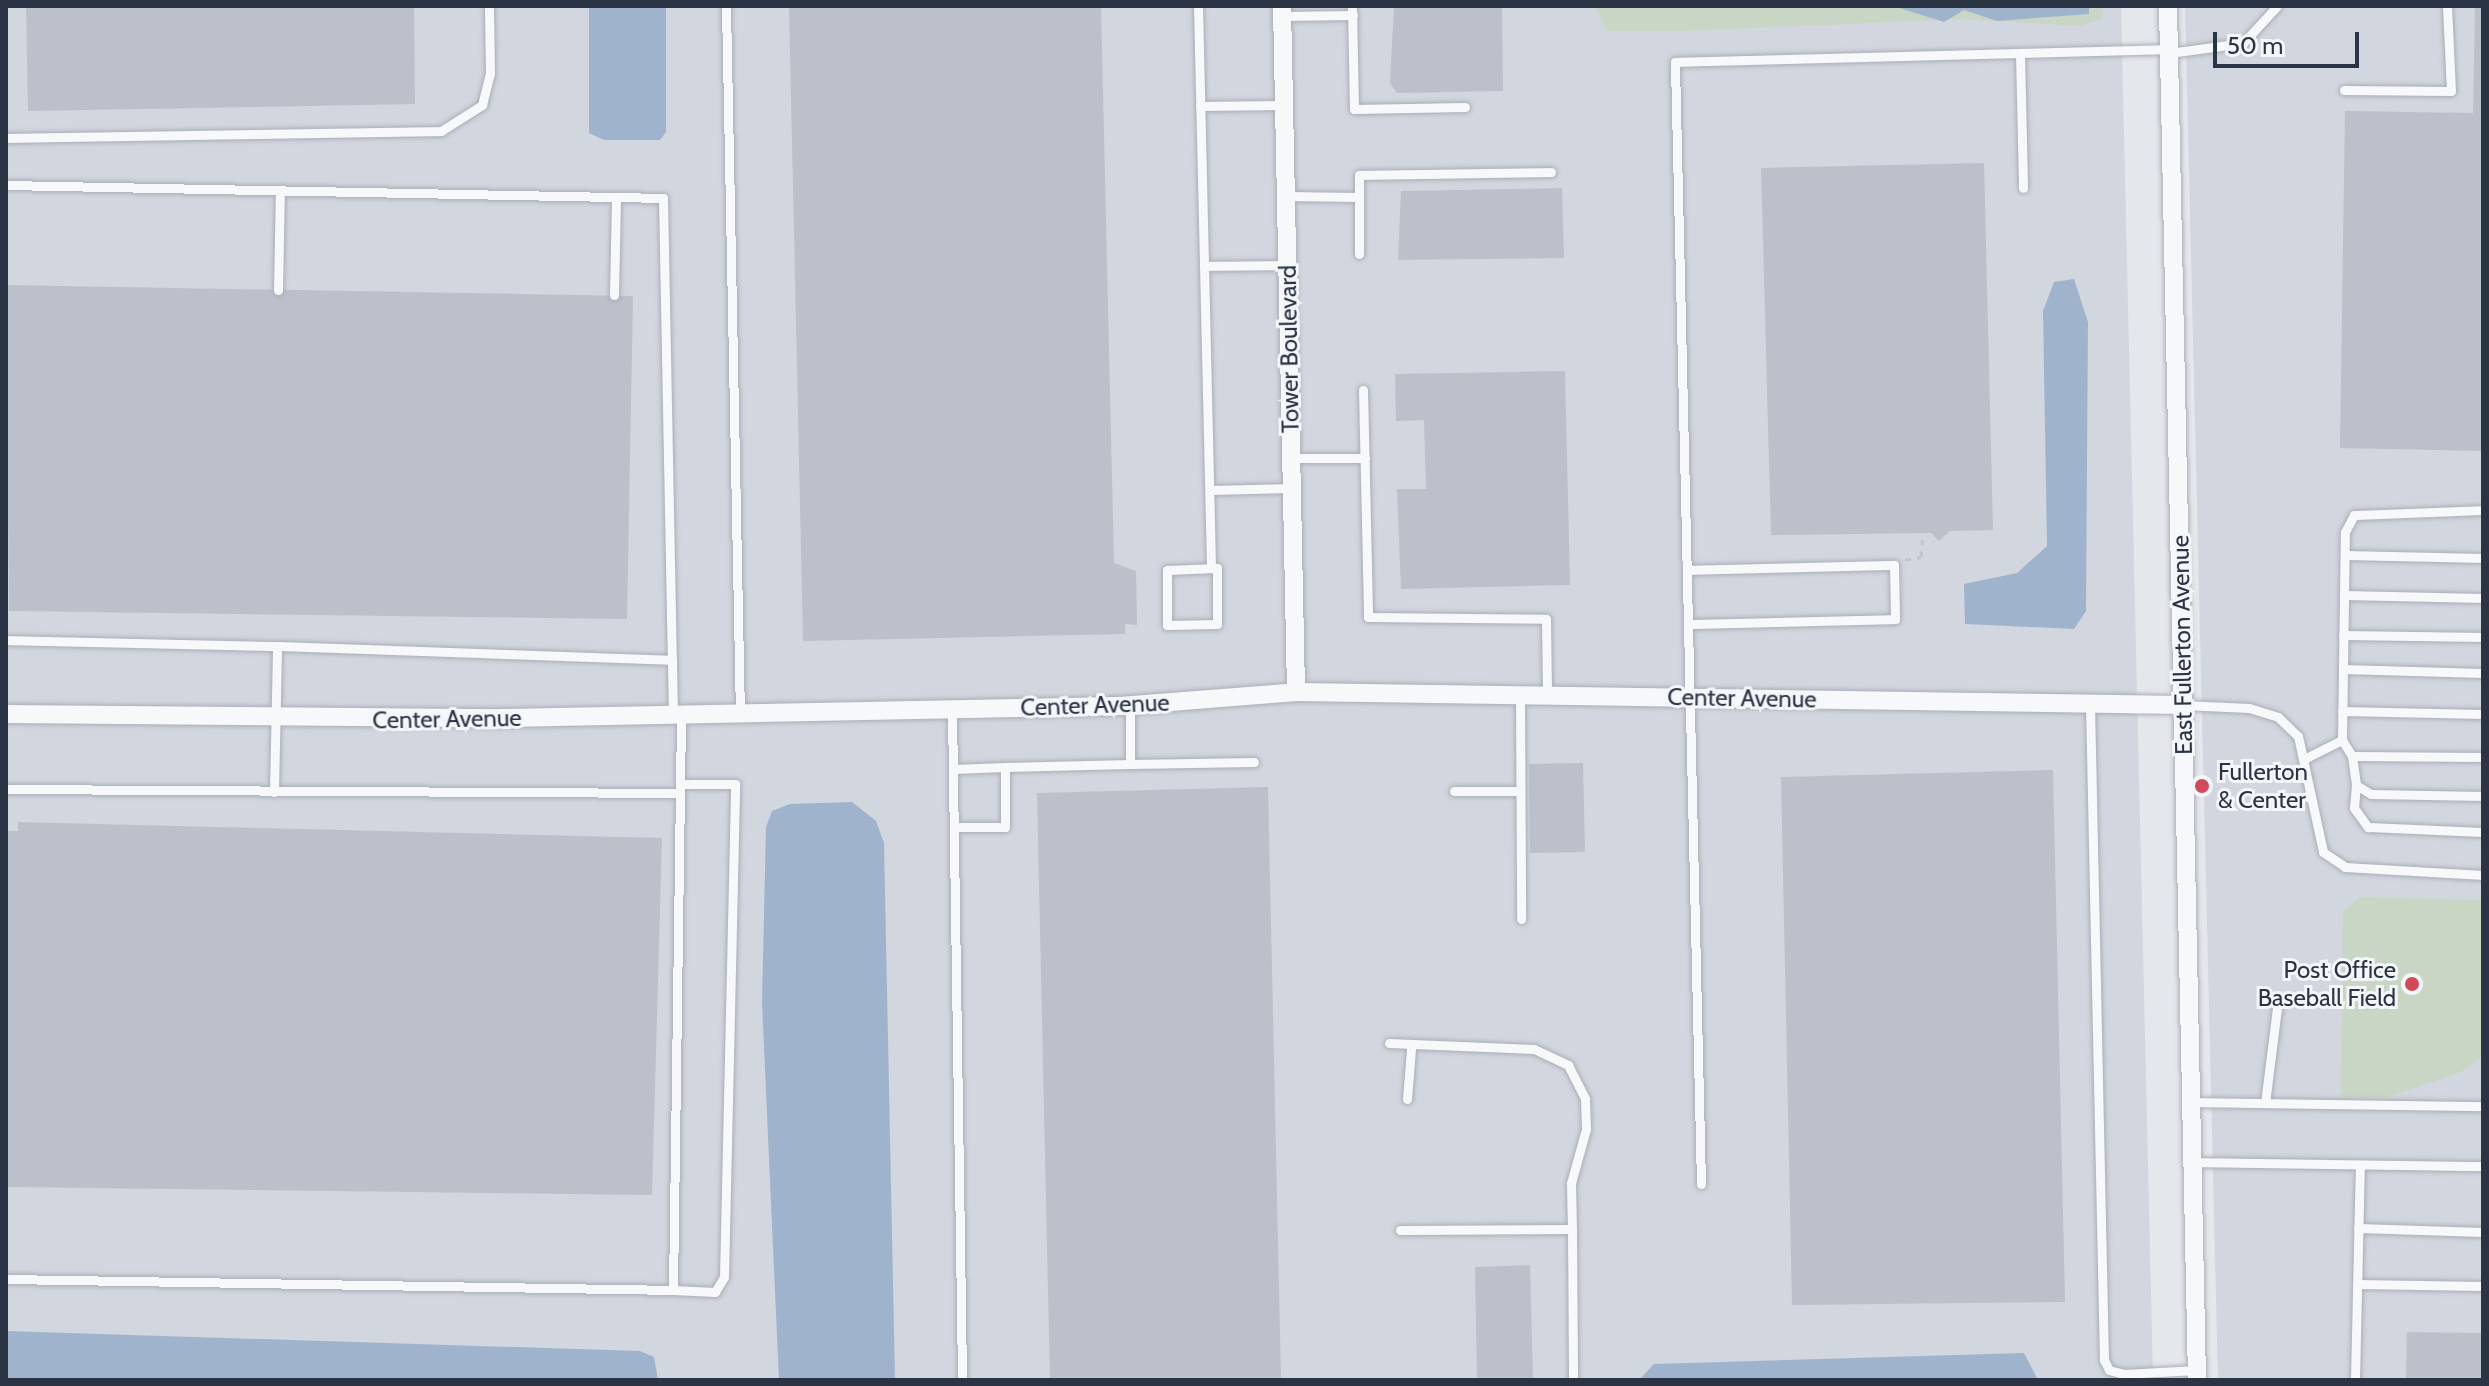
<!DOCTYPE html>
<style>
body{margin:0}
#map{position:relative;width:2489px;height:1386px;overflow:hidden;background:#e4e7ec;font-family:Cabin,sans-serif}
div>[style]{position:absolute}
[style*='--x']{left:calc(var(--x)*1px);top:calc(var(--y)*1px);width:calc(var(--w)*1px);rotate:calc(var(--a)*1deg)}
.built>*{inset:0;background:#d2d6de}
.green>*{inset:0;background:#c9d6c5}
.water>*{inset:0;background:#9fb4cc}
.building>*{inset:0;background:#bbc0ca}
.path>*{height:3px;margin-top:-1.5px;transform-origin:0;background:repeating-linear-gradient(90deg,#c2c5cb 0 6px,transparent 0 12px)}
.roads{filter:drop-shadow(0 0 2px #a9aeb7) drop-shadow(0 0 2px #a9aeb7)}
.service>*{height:9px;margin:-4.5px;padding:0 4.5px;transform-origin:4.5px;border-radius:4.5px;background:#f7f8fa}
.minor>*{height:18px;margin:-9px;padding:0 9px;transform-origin:9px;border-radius:9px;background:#f7f8fa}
.dots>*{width:22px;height:22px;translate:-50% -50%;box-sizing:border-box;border:4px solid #f4f6f9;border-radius:50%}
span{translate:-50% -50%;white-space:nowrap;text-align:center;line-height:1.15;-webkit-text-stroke:6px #f4f6f9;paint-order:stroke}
.street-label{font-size:24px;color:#2b3445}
.poi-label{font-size:24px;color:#2b3445}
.left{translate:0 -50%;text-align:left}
.right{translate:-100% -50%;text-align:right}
.frame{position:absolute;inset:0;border:8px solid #2b3445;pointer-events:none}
.scale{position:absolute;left:2213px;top:32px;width:146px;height:36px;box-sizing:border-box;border:4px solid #2b3445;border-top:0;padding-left:10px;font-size:24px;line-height:28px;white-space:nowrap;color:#2b3445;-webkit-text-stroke:6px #f4f6f9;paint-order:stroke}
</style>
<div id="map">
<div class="built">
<div style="clip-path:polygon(6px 6px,2121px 6px,2153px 1380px,6px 1380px)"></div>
<div style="clip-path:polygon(2185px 6px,2483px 6px,2483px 1380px,2218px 1380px)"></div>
</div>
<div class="green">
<div style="clip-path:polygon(1595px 6px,2103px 6px,2103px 19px,2079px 26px,1965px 19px,1682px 31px,1607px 31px)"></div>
<div style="clip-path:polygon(2360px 897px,2483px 900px,2483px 1056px,2461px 1072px,2387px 1097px,2341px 1097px,2343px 911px)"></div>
</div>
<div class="water">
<div style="clip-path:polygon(589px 6px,666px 6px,666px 132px,660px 140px,604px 140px,589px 133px)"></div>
<div style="clip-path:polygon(1893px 6px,2089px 6px,2089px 14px,1997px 21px,1964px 10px,1944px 22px)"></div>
<div style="clip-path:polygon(2074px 279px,2088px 322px,2086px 611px,2074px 629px,1965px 624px,1964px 584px,2017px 573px,2047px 546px,2043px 311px,2054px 282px)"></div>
<div style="clip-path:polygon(852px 802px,876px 821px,884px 843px,895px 1380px,779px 1380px,762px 1003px,766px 827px,772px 811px,790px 804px)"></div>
<div style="clip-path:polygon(6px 1331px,640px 1351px,654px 1357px,658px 1380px,6px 1380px)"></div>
<div style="clip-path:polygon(2024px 1353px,2038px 1380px,1639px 1380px,1654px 1364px)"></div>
</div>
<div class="building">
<div style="clip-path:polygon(26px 6px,414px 6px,415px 104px,28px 111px)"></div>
<div style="clip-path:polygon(789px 6px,1101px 6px,1114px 563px,1136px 571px,1137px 625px,1125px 624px,1125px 634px,803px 641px)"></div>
<div style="clip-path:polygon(1394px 6px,1502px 6px,1503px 91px,1397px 93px,1390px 83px)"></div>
<div style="clip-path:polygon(2475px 6px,2483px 6px,2483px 451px,2340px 448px,2345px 111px,2473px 113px)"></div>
<div style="clip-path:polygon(1984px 163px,1993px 530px,1950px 531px,1939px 541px,1931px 533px,1771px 535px,1761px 168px)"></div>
<div style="clip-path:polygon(1562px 188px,1564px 258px,1398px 260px,1401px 191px)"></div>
<div style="clip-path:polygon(6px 285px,633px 296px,627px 619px,9px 611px)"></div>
<div style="clip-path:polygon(1565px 371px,1570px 585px,1401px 589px,1397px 489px,1426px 489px,1424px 420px,1396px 421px,1395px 374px)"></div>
<div style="clip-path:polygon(1583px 763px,1585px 852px,1530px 853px,1529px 764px)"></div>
<div style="clip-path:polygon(2053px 770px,2065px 1302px,1792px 1305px,1781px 777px)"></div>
<div style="clip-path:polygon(1268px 787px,1281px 1380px,1050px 1380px,1037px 793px)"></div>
<div style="clip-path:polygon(18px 822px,662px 838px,652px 1195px,6px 1187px,6px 831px,18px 831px)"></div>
<div style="clip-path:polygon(1530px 1265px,1533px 1380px,1477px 1380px,1475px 1267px)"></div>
<div style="clip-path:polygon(2407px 1332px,2483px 1333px,2483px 1380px,2406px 1380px)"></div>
</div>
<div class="path">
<div style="--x:1905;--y:560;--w:16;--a:-11"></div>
<div style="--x:1921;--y:557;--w:24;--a:-85"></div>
</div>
<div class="roads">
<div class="service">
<div style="--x:726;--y:6;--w:708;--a:88.87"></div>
<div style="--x:1198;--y:6;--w:562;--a:88.67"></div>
<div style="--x:1352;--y:6;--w:103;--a:88.9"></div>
<div style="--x:1354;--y:109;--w:111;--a:-1"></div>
<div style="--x:1282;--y:16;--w:71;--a:-0.8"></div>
<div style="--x:2020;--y:53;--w:135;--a:88.7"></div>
<div style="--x:2169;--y:53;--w:75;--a:-7.7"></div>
<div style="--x:2243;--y:43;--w:50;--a:-47.4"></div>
<div style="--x:2344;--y:90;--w:107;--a:0.5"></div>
<div style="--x:2451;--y:91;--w:85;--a:-92.7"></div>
<div style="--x:1200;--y:106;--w:83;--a:-0.7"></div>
<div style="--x:6;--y:138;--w:435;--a:-0.9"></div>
<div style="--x:441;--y:131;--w:49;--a:-32.4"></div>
<div style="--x:482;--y:105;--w:33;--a:-76"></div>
<div style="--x:490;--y:73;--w:67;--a:-90.9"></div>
<div style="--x:6;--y:185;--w:657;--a:1.13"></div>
<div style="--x:663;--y:198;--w:462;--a:88.9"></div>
<div style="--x:1285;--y:196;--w:73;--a:0.8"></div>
<div style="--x:1359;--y:254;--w:79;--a:-90"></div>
<div style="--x:1359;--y:175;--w:192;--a:-0.9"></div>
<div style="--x:1204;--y:266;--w:83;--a:-0.7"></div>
<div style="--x:278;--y:290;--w:100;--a:-88.9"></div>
<div style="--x:614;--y:295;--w:98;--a:-88.8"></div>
<div style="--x:1363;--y:390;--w:227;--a:88.7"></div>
<div style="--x:1368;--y:617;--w:178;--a:0.6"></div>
<div style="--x:1546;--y:619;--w:76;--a:89.2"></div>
<div style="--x:1291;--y:458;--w:74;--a:0"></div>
<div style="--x:1210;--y:490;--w:82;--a:-1.4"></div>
<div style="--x:2345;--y:555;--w:138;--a:1.2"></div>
<div style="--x:1217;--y:568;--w:56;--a:90"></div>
<div style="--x:1217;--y:624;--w:50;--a:178.9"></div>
<div style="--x:1167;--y:625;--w:55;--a:-90"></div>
<div style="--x:1167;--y:570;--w:50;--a:-2.3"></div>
<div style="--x:1687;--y:570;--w:207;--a:-1.4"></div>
<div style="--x:1894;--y:565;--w:54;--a:88.9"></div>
<div style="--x:1895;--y:619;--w:207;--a:178.6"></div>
<div style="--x:2344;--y:595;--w:139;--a:1.2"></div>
<div style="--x:2343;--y:635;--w:140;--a:0.8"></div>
<div style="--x:6;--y:640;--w:271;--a:1.3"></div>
<div style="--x:2343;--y:669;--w:140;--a:1.6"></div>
<div style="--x:1520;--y:695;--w:224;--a:89.7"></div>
<div style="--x:2090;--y:704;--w:656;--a:88.78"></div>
<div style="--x:2104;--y:1360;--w:11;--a:63"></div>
<div style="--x:2109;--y:1370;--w:16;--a:15"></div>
<div style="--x:2124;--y:1374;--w:72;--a:-3.2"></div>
<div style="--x:2183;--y:705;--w:66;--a:2.6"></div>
<div style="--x:2249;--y:708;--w:30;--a:17"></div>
<div style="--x:2278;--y:717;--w:28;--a:44"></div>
<div style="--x:2298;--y:736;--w:119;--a:77.8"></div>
<div style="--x:2323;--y:852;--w:27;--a:34"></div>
<div style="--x:2345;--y:867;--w:138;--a:3.3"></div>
<div style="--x:952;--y:710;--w:670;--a:89.14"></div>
<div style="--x:2342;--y:711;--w:141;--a:1.2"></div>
<div style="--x:2342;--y:740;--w:19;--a:58"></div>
<div style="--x:2352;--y:756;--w:131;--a:0.4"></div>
<div style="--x:2352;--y:756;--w:29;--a:82"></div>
<div style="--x:2356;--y:785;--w:17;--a:31"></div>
<div style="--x:2371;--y:794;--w:112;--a:1"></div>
<div style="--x:2306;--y:758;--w:40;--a:-26.6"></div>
<div style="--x:2342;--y:740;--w:208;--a:-89.2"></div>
<div style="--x:2345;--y:532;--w:19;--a:-62"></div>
<div style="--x:2354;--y:515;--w:129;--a:-2.2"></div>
<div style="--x:1130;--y:764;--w:124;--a:-0.9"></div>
<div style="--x:1005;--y:767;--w:125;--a:-1.4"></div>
<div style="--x:1130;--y:764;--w:58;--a:-90"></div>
<div style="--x:953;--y:769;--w:52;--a:-2.2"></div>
<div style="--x:1005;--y:767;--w:60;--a:90"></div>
<div style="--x:1005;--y:827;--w:51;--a:180"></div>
<div style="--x:2356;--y:785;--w:23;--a:95"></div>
<div style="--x:2354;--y:808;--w:24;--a:54"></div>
<div style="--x:2368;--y:827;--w:115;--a:2.5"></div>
<div style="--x:6;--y:789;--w:674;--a:0.34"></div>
<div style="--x:1454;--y:791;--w:66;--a:0"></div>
<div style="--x:274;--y:792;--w:146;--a:-88.8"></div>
<div style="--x:277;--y:646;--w:395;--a:2"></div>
<div style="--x:672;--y:660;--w:55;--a:89"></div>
<div style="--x:1389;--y:1043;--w:145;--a:2.4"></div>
<div style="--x:1534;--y:1049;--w:38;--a:25"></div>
<div style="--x:1568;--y:1065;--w:38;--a:63"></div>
<div style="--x:1585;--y:1099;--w:30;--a:88"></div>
<div style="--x:1586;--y:1129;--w:56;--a:105.5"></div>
<div style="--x:1571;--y:1183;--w:46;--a:88.8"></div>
<div style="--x:1407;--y:1099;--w:50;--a:-85.4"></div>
<div style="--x:2191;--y:1102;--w:292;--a:0.8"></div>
<div style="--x:2265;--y:1103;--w:104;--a:-82.8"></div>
<div style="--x:2192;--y:1162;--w:291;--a:0.8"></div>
<div style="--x:1701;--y:1184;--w:1122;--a:-91.33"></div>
<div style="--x:1675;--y:62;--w:494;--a:-1.5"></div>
<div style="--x:2358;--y:1228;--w:125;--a:1.8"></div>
<div style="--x:1400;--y:1230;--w:172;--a:-0.3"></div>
<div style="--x:1572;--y:1229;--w:151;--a:89.6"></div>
<div style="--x:6;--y:1279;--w:667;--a:0.94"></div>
<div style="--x:673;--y:1290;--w:575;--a:-89.2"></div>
<div style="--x:2357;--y:1284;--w:126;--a:0.9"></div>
<div style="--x:673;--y:1290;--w:42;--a:2.7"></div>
<div style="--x:715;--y:1292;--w:17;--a:-59"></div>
<div style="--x:724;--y:1277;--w:493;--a:-88.7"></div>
<div style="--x:735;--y:784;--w:55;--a:180"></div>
<div style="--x:2355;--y:1380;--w:215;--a:-88.7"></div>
</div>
<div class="minor">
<div style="--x:1282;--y:6;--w:686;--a:88.83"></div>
<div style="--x:2168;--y:6;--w:1374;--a:88.79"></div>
<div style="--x:6;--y:714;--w:494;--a:0.5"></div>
<div style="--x:500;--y:718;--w:620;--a:-1.11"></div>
<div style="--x:1120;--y:706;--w:177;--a:-4.5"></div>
<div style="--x:1296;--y:692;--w:887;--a:0.84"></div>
</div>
</div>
<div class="dots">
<div style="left:2202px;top:786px;background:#d1495b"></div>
<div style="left:2412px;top:984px;background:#d1495b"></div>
</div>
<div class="street-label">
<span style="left:1289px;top:349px;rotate:-91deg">Tower Boulevard</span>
<span style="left:2182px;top:645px;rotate:-91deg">East Fullerton Avenue</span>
<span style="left:1742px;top:698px;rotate:1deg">Center Avenue</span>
<span style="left:1095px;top:705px;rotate:-2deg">Center Avenue</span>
<span style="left:447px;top:719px;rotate:-1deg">Center Avenue</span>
</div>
<div class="poi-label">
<span class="left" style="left:2218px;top:786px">Fullerton<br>&amp; Center</span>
<span class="right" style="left:2396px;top:984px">Post Office<br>Baseball Field</span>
</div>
<div class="frame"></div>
<div class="scale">50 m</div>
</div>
